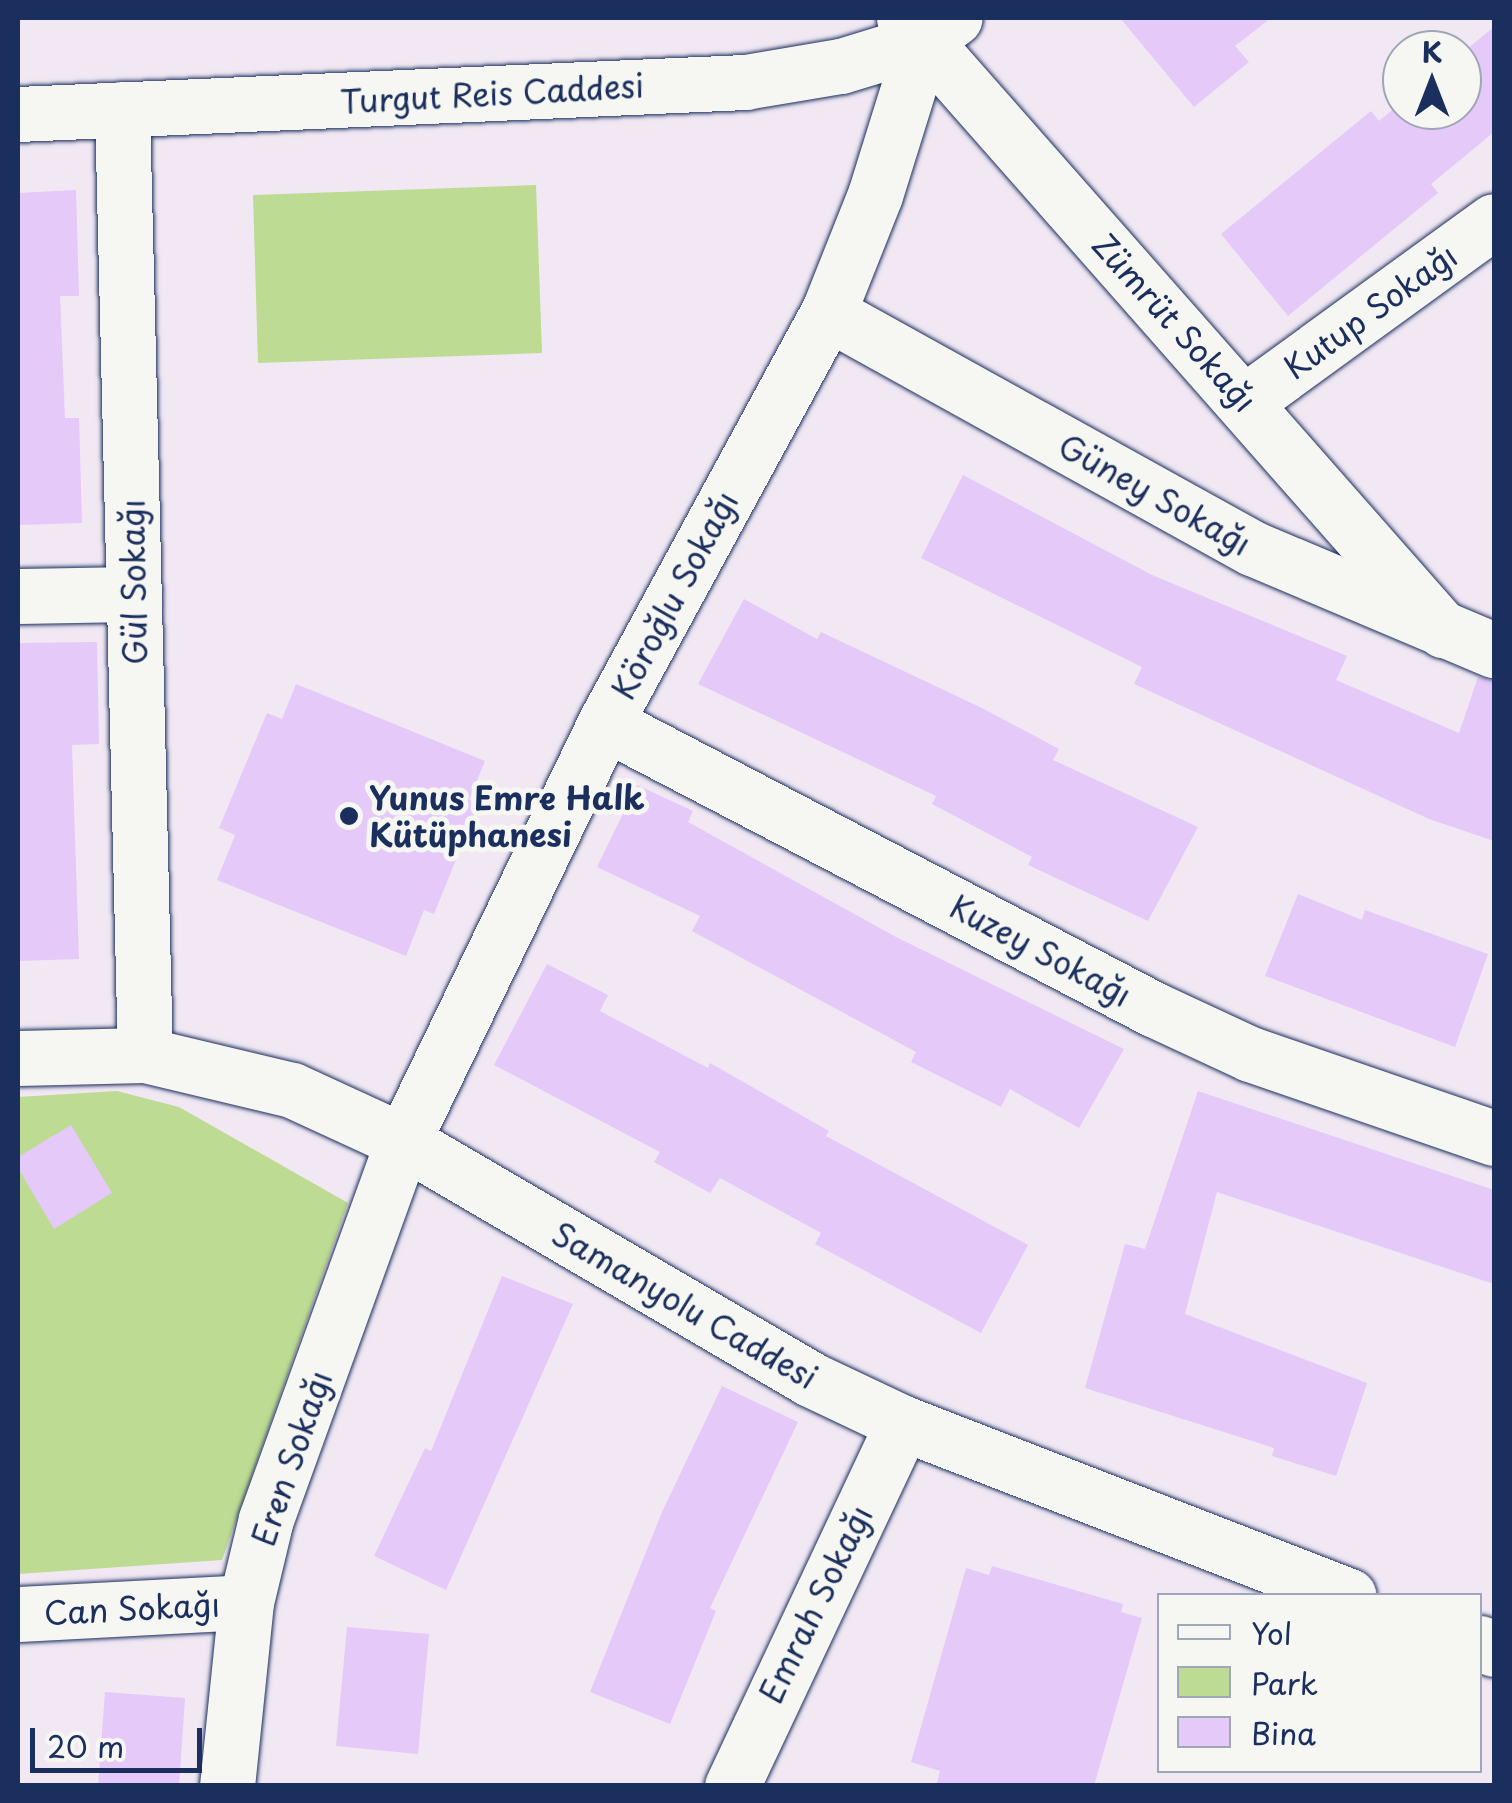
<!DOCTYPE html>
<meta charset="utf-8">
<style>
body{margin:0}
#map{position:relative;width:1512px;height:1803px;overflow:hidden;background:#f1e8f4;font-family:"Playpen Sans",sans-serif}
div>[style]{position:absolute}
[style*='--x']{left:calc(var(--x)*1px);top:calc(var(--y)*1px);width:calc(var(--w)*1px);rotate:calc(var(--a)*1deg)}
.green>*{inset:0;background:#bddb92}
.building>*{inset:0;background:#e5c9f8}
.roads{filter:drop-shadow(0 0 2px #1b2f5e) drop-shadow(0 0 2px #1b2f5e)}
.minor>*{height:55px;margin:-27.5px;padding:0 27.5px;transform-origin:27.5px;border-radius:27.5px;background:#f6f6f2}
.tertiary>*{height:55px;margin:-27.5px;padding:0 27.5px;transform-origin:27.5px;border-radius:27.5px;background:#f6f6f2}
.dots>*{width:28px;height:28px;translate:-50% -50%;box-sizing:border-box;border:5px solid #f6f6f2;border-radius:50%}
span{translate:-50% -50%;white-space:nowrap;text-align:center;line-height:1.15;-webkit-text-stroke:10px #f6f6f2;paint-order:stroke}
.street-label{font-size:32px;color:#1b2f5e}
.poi-label{font-size:32px;color:#1b2f5e;font-weight:700}
.left{translate:0 -50%;text-align:left}
.frame{position:absolute;inset:0;border:20px solid #1b2f5e;pointer-events:none}
.legend{position:absolute;left:1157px;top:1593px;width:325px;height:180px;box-sizing:border-box;background:#f6f6f2;border:2px solid #9ea6b7;margin:0;padding:12px 18px;list-style:none;font-size:30px;color:#1b2f5e}
.legend li{display:flex;align-items:center;gap:20px;height:50px}
.legend b{width:50px;border:2px solid #9ea6b7}
.north{position:absolute;left:1382px;top:30px;width:100px;height:100px;box-sizing:border-box;background:#f6f6f2;border:2px solid #9ea6b7;border-radius:50%;rotate:0deg;font-size:28px;font-weight:700;line-height:40px;text-align:center;color:#1b2f5e}
.north::after{content:'';display:block;margin:auto;width:35px;height:45px;background:#1b2f5e;clip-path:polygon(50% 0,100% 100%,50% 72%,0 100%)}
.scale{position:absolute;left:30px;top:1728px;width:172px;height:45px;box-sizing:border-box;border:5px solid #1b2f5e;border-top:0;padding-left:12px;font-size:30px;line-height:35px;white-space:nowrap;color:#1b2f5e;-webkit-text-stroke:8px #f6f6f2;paint-order:stroke}
</style>
<div id="map">
<div class="green">
<div style="clip-path:polygon(536px 185px,542px 353px,258px 363px,253px 195px)"></div>
<div style="clip-path:polygon(117px 1091px,179px 1107px,348px 1203px,222px 1560px,18px 1574px,18px 1097px)"></div>
</div>
<div class="building">
<div style="clip-path:polygon(1120px 18px,1271px 18px,1235px 46px,1249px 62px,1194px 107px)"></div>
<div style="clip-path:polygon(1494px 27px,1494px 132px,1431px 184px,1438px 193px,1288px 316px,1221px 234px,1371px 111px,1379px 121px,1402px 102px,1402px 110px,1462px 110px,1462px 53px)"></div>
<div style="clip-path:polygon(76px 190px,79px 296px,60px 296px,65px 418px,79px 418px,82px 523px,18px 525px,18px 193px)"></div>
<div style="clip-path:polygon(963px 475px,1152px 575px,1347px 656px,1336px 680px,1459px 733px,1478px 677px,1494px 681px,1494px 841px,1429px 819px,1134px 684px,1142px 667px,921px 558px)"></div>
<div style="clip-path:polygon(744px 599px,817px 639px,821px 632px,982px 708px,1059px 749px,1053px 760px,1198px 827px,1148px 921px,1028px 865px,1032px 857px,932px 804px,936px 796px,698px 684px)"></div>
<div style="clip-path:polygon(97px 642px,99px 744px,72px 745px,79px 959px,18px 961px,18px 643px)"></div>
<div style="clip-path:polygon(296px 684px,485px 761px,469px 800px,479px 803px,434px 914px,424px 910px,406px 956px,217px 880px,235px 835px,219px 828px,267px 713px,282px 719px)"></div>
<div style="clip-path:polygon(637px 785px,693px 811px,688px 822px,896px 937px,1124px 1049px,1079px 1128px,1010px 1089px,1001px 1107px,911px 1062px,916px 1052px,692px 931px,700px 916px,597px 867px)"></div>
<div style="clip-path:polygon(1298px 894px,1362px 920px,1365px 910px,1488px 954px,1455px 1047px,1265px 976px)"></div>
<div style="clip-path:polygon(547px 964px,608px 995px,600px 1011px,708px 1068px,710px 1063px,829px 1131px,826px 1136px,1028px 1245px,981px 1333px,815px 1244px,821px 1233px,720px 1178px,710px 1193px,654px 1162px,660px 1152px,494px 1065px)"></div>
<div style="clip-path:polygon(1198px 1091px,1494px 1190px,1494px 1284px,1217px 1192px,1185px 1314px,1367px 1383px,1336px 1476px,1272px 1456px,1274px 1448px,1085px 1388px,1125px 1244px,1145px 1249px)"></div>
<div style="clip-path:polygon(71px 1125px,112px 1193px,54px 1229px,18px 1168px,18px 1157px)"></div>
<div style="clip-path:polygon(502px 1276px,573px 1304px,446px 1590px,374px 1556px,425px 1448px,431px 1451px)"></div>
<div style="clip-path:polygon(722px 1386px,798px 1422px,710px 1608px,716px 1611px,670px 1724px,590px 1692px,662px 1512px)"></div>
<div style="clip-path:polygon(992px 1566px,1123px 1604px,1121px 1612px,1142px 1618px,1094px 1786px,936px 1786px,940px 1771px,911px 1762px,966px 1568px,989px 1575px)"></div>
<div style="clip-path:polygon(347px 1627px,429px 1634px,418px 1754px,336px 1746px)"></div>
<div style="clip-path:polygon(105px 1692px,185px 1698px,179px 1786px,98px 1786px)"></div>
</div>
<div class="roads">
<div class="minor">
<div style="--x:904;--y:18;--w:816;--a:48.63"></div>
<div style="--x:122;--y:109;--w:946;--a:88.61"></div>
<div style="--x:828;--y:313;--w:485;--a:29"></div>
<div style="--x:1252;--y:548;--w:263;--a:22.9"></div>
<div style="--x:1246;--y:401;--w:306;--a:-36"></div>
<div style="--x:18;--y:596;--w:115;--a:-1"></div>
<div style="--x:605;--y:723;--w:618;--a:27.56"></div>
<div style="--x:1153;--y:1009;--w:107;--a:24.9"></div>
<div style="--x:1250;--y:1054;--w:258;--a:19"></div>
<div style="--x:18;--y:1614;--w:228;--a:-3"></div>
<div style="--x:227;--y:1786;--w:185;--a:-84.1"></div>
<div style="--x:246;--y:1602;--w:85;--a:-76.5"></div>
<div style="--x:266;--y:1519;--w:402;--a:-70.1"></div>
<div style="--x:403;--y:1141;--w:464;--a:-64.2"></div>
<div style="--x:605;--y:723;--w:467;--a:-61.5"></div>
<div style="--x:828;--y:313;--w:127;--a:-68.3"></div>
<div style="--x:875;--y:195;--w:161;--a:-72.7"></div>
<div style="--x:732;--y:1786;--w:401;--a:-64.8"></div>
</div>
<div class="tertiary">
<div style="--x:18;--y:114;--w:728;--a:-2.52"></div>
<div style="--x:745;--y:82;--w:97;--a:-9.5"></div>
<div style="--x:841;--y:66;--w:86;--a:-17"></div>
<div style="--x:923;--y:41;--w:39;--a:-36"></div>
<div style="--x:18;--y:1058;--w:127;--a:-1.4"></div>
<div style="--x:145;--y:1055;--w:151;--a:13.4"></div>
<div style="--x:292;--y:1090;--w:122;--a:24.7"></div>
<div style="--x:403;--y:1141;--w:471;--a:30.3"></div>
<div style="--x:810;--y:1379;--w:103;--a:25.3"></div>
<div style="--x:903;--y:1423;--w:478;--a:21.2"></div>
<div style="--x:1480;--y:1643;--w:15;--a:23"></div>
</div>
</div>
<div class="dots">
<div style="left:349px;top:816px;background:#1b2f5e"></div>
</div>
<div class="street-label">
<span style="left:492px;top:93px;rotate:-3deg">Turgut Reis Caddesi</span>
<span style="left:1370px;top:311px;rotate:-36deg">Kutup Sokağı</span>
<span style="left:1175px;top:322px;rotate:48deg">Zümrüt Sokağı</span>
<span style="left:1155px;top:494px;rotate:29deg">Güney Sokağı</span>
<span style="left:133px;top:582px;rotate:-91deg">Gül Sokağı</span>
<span style="left:674px;top:595px;rotate:-62deg">Köroğlu Sokağı</span>
<span style="left:1041px;top:950px;rotate:28deg">Kuzey Sokağı</span>
<span style="left:685px;top:1305px;rotate:30deg">Samanyolu Caddesi</span>
<span style="left:291px;top:1458px;rotate:-71deg">Eren Sokağı</span>
<span style="left:815px;top:1604px;rotate:-64deg">Emrah Sokağı</span>
<span style="left:132px;top:1608px;rotate:-3deg">Can Sokağı</span>
</div>
<div class="poi-label">
<span class="left" style="left:369px;top:816px">Yunus Emre Halk<br>Kütüphanesi</span>
</div>
<div class="frame"></div>
<ul class="legend">
<li><b style="height:12px;background:#f6f6f2"></b>Yol</li>
<li><b style="height:28px;background:#bddb92"></b>Park</li>
<li><b style="height:28px;background:#e5c9f8"></b>Bina</li>
</ul>
<div class="north">K</div>
<div class="scale">20 m</div>
</div>
